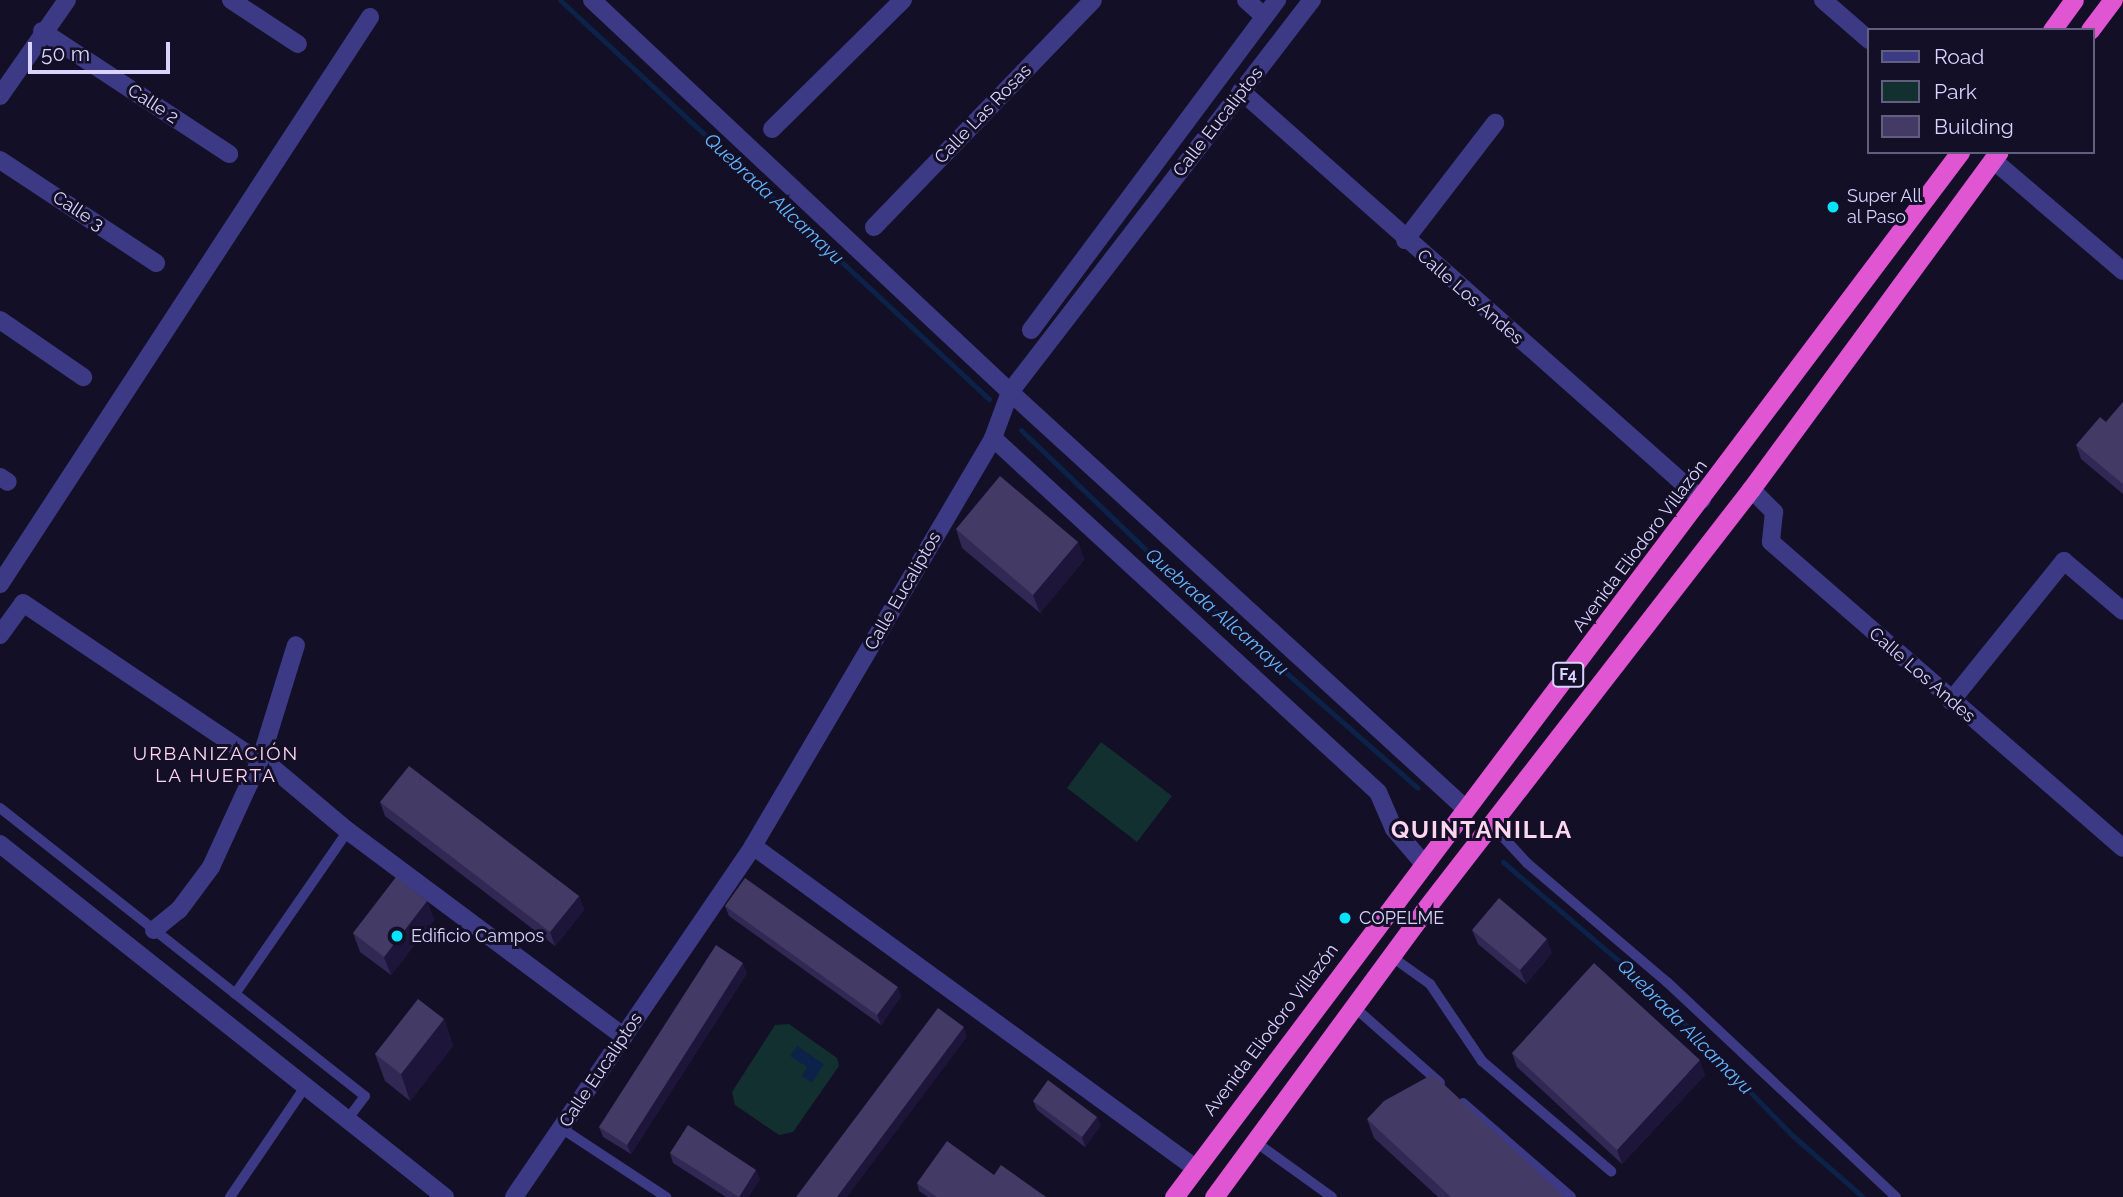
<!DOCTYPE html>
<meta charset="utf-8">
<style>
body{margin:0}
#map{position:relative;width:2123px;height:1197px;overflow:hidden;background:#130f26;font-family:Raleway,sans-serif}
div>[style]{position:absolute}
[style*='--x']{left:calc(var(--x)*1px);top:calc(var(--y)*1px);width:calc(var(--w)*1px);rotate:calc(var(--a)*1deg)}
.green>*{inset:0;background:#12302f}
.water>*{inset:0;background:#0c2248}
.stream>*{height:5px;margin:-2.5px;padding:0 2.5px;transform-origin:2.5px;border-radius:2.5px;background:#0c2248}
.service>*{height:10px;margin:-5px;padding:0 5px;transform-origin:5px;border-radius:5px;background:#3d3a85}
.minor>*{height:18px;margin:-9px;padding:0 9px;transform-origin:9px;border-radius:9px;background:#3d3a85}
.trunk>*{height:19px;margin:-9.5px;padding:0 9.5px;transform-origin:9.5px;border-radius:9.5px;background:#e055d1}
.wall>*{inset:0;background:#312854}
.shaded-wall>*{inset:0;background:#1d163a}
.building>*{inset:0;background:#433a66}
.dots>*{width:19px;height:19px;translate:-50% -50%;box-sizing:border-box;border:4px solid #130f26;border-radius:50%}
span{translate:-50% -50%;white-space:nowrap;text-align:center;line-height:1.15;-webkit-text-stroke:6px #130f26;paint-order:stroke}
.shield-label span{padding:2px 5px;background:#130f26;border:2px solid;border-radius:5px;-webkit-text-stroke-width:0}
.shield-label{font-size:16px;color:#d9d4ff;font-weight:700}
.street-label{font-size:18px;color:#d9d4ff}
.poi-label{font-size:18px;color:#d9d4ff}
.left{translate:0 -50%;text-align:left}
.water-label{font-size:19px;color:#62b6ff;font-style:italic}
.neighbourhood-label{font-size:19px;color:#ffd6f0;letter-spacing:2px}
.district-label{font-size:24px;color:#ffd6f0;font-weight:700;letter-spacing:2px}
.legend{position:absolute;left:1867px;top:28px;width:228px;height:126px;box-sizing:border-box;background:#130f26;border:2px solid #625e7d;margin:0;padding:9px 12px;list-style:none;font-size:21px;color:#d9d4ff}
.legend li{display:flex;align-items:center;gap:14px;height:35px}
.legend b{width:35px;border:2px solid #625e7d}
.scale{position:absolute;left:28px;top:42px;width:142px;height:32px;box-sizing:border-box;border:4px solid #d9d4ff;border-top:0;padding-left:9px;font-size:21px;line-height:24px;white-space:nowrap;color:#d9d4ff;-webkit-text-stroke:5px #130f26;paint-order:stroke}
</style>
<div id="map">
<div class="green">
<div style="clip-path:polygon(1101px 742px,1172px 796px,1137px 842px,1067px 788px)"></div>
<div style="clip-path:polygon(789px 1024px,837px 1058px,839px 1066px,793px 1132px,779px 1135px,735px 1105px,732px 1092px,775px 1025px)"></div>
</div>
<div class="water">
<div style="clip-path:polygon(797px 1046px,824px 1064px,812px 1083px,802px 1076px,807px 1067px,790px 1056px)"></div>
</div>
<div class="stream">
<div style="--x:560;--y:0;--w:586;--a:42.92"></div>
<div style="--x:1021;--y:430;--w:173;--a:43.8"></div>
<div style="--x:1146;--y:550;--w:361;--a:41.2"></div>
<div style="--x:1503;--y:862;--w:188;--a:40.5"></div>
<div style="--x:1646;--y:984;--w:210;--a:46"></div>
<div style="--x:1792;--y:1135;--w:94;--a:41.1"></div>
</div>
<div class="service">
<div style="--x:0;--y:808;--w:465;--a:38.3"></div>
<div style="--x:365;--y:1096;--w:30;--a:127"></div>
<div style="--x:1491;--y:824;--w:53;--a:47.3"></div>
<div style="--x:1527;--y:863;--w:184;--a:40.4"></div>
<div style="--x:1667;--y:982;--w:314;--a:43.2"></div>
<div style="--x:1392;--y:957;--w:47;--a:35.4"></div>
<div style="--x:1430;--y:984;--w:93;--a:56"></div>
<div style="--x:1482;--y:1061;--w:170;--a:40.5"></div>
<div style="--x:235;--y:994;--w:198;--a:-55.3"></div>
<div style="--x:1353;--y:1006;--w:116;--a:41.5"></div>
<div style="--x:1463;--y:1103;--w:143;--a:41"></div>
<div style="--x:561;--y:1128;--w:126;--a:33.3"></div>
<div style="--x:1254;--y:1141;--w:96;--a:35.7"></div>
<div style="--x:230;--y:1197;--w:133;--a:-55.7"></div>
</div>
<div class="minor">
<div style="--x:231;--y:0;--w:80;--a:33.3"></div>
<div style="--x:592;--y:0;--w:573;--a:43.16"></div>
<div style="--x:1010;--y:392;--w:618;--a:42.44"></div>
<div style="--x:1246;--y:0;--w:24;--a:42"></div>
<div style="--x:1823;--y:0;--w:61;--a:41"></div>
<div style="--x:42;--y:31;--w:224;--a:33.3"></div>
<div style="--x:1241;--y:91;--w:616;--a:41.58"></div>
<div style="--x:0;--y:96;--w:117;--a:-55.1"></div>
<div style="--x:772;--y:129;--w:184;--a:-44.6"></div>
<div style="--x:0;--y:160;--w:187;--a:33.4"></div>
<div style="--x:1993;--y:160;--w:171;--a:40.5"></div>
<div style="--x:874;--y:227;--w:315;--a:-46"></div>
<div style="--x:1405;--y:240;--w:148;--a:-52.4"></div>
<div style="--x:0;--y:320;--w:101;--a:34.5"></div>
<div style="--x:1031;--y:330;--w:412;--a:-53.3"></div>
<div style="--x:993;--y:438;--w:523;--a:42.6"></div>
<div style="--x:1378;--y:792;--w:40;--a:66.6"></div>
<div style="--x:1394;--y:829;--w:45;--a:49.5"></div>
<div style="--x:0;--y:477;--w:9;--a:32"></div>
<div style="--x:1751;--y:489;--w:33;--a:45"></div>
<div style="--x:1774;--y:512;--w:30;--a:96"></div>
<div style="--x:1771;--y:542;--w:466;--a:41"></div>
<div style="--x:0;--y:584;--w:677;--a:-56.87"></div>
<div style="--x:0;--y:635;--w:39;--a:-54"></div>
<div style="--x:23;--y:603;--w:267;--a:33.9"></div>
<div style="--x:245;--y:752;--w:17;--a:21"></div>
<div style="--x:261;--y:758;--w:114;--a:40"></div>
<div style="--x:348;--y:831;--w:344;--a:36.7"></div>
<div style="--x:1951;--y:701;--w:180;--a:-51.1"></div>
<div style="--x:2064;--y:561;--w:77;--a:40.3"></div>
<div style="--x:0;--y:844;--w:568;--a:38.42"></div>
<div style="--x:753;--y:846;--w:545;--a:36.05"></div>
<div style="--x:154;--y:930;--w:32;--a:-39"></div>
<div style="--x:179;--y:910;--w:54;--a:-53.3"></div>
<div style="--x:211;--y:867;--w:120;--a:-65.4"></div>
<div style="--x:261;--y:758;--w:118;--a:-72.8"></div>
<div style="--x:514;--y:1197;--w:425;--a:-55.7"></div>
<div style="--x:753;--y:846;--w:473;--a:-59.5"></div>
<div style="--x:993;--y:438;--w:49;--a:-69.7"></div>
<div style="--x:1010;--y:392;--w:495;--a:-52.4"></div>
</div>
<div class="trunk">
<div style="--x:2052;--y:30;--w:37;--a:-54"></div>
<div style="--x:2090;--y:30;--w:38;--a:-53"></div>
<div style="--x:1174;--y:1197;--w:1308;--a:-53.05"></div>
<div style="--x:1214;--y:1197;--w:353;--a:-53.7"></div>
<div style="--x:1423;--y:912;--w:535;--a:-52.21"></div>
<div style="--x:1751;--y:489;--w:418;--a:-53.7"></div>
</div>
<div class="wall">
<div style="clip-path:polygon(2123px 402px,2123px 494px,2081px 459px,2076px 445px,2106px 422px)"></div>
<div style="clip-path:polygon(956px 529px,1078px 542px,1084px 560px,1040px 613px,962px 548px)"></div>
<div style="clip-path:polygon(380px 802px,579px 896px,584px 910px,555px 946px,385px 816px)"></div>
<div style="clip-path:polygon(427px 901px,434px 920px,391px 975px,360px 952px,353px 933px)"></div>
<div style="clip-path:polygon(725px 906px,901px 996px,881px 1025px,729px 916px)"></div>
<div style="clip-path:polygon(1472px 930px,1552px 953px,1526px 984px,1478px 944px)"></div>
<div style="clip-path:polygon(747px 973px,631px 1154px,603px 1137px,599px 1127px)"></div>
<div style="clip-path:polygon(444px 1019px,453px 1046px,410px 1101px,385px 1081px,375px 1054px)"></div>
<div style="clip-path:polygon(1512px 1053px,1705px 1075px,1622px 1164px,1517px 1067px)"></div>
<div style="clip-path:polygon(1033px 1101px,1097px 1117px,1100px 1126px,1085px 1147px,1037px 1110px)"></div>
<div style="clip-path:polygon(1367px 1119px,1564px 1197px,1438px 1197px,1374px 1138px)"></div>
<div style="clip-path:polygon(670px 1153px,760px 1179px,748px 1197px,726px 1197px,673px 1163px)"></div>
<div style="clip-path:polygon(994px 1175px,1046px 1197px,928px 1197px,919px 1191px,917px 1183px)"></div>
</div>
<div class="shaded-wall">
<div style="clip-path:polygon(1078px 542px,1084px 560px,1040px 613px,1033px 595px)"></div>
<div style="clip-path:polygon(579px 896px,584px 910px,555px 946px,550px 932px)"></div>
<div style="clip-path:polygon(427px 901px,434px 920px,391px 975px,384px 957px)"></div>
<div style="clip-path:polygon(1547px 939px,1552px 953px,1526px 984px,1520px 970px)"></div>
<div style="clip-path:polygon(743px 963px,747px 973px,631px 1154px,627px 1145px)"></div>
<div style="clip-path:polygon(898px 987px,901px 996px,881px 1025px,877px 1015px)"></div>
<div style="clip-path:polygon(444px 1019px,453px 1046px,410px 1101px,401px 1074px)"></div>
<div style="clip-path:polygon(964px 1027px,967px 1037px,847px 1197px,837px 1197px)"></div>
<div style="clip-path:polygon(1700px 1060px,1705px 1075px,1622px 1164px,1617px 1150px)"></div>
<div style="clip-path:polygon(1097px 1117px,1100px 1126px,1085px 1147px,1082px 1137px)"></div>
<div style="clip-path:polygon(756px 1170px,760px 1179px,748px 1197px,739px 1197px)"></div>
</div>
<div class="building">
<div style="clip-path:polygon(2123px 402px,2123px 484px,2076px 445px,2100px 417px,2106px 422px)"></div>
<div style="clip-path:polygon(1000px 476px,1078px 542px,1033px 595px,956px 529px)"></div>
<div style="clip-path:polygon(409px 766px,579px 896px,550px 932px,380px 802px)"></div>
<div style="clip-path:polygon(396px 877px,427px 901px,384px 957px,353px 933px)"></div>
<div style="clip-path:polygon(745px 878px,898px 987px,877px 1015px,725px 906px)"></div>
<div style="clip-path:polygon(1499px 898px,1547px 939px,1520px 970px,1472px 930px)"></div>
<div style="clip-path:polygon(716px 945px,743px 963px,627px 1145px,599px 1127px)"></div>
<div style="clip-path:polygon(1594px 963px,1700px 1060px,1617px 1150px,1512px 1053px)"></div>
<div style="clip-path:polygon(418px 999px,444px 1019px,401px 1074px,375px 1054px)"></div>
<div style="clip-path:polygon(938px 1008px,964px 1027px,837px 1197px,796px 1197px)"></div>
<div style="clip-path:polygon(1433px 1074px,1564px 1197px,1451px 1197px,1367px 1119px,1384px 1101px)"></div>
<div style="clip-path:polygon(1048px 1080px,1097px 1117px,1082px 1137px,1033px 1101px)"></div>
<div style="clip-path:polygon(688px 1125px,756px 1170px,739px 1197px,670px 1153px)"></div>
<div style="clip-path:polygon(947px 1141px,994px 1175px,1001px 1165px,1046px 1197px,937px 1197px,917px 1183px)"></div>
</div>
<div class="dots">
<div style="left:1833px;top:207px;background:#00e5ff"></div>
<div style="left:1345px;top:918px;background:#00e5ff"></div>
<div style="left:397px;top:936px;background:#00e5ff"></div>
</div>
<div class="shield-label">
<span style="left:1568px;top:675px">F4</span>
</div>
<div class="street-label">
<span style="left:153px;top:104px;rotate:33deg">Calle 2</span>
<span style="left:983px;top:114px;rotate:-46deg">Calle Las Rosas</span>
<span style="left:1218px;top:122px;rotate:-52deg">Calle Eucaliptos</span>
<span style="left:78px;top:211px;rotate:33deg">Calle 3</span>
<span style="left:1470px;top:297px;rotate:41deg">Calle Los Andes</span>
<span style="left:1640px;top:546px;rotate:-53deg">Avenida Eliodoro Villazón</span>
<span style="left:903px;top:591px;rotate:-60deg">Calle Eucaliptos</span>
<span style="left:1922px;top:675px;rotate:41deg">Calle Los Andes</span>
<span style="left:1271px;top:1030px;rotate:-53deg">Avenida Eliodoro Villazón</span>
<span style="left:601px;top:1070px;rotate:-56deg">Calle Eucaliptos</span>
</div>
<div class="poi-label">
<span class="left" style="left:1847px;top:207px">Super All<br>al Paso</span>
<span class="left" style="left:1359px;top:918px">COPELME</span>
<span class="left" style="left:411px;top:936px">Edificio Campos</span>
</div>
<div class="water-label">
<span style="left:774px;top:199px;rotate:43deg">Quebrada Allcamayu</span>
<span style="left:1217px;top:612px;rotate:41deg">Quebrada Allcamayu</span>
<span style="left:1685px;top:1027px;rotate:45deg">Quebrada Allcamayu</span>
</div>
<div class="neighbourhood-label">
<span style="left:216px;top:765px">URBANIZACIÓN<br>LA HUERTA</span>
</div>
<div class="district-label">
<span style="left:1482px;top:830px">QUINTANILLA</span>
</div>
<ul class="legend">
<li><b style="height:9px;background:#3d3a85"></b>Road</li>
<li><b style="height:19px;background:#12302f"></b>Park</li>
<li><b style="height:19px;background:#433a66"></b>Building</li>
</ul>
<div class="scale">50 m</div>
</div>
